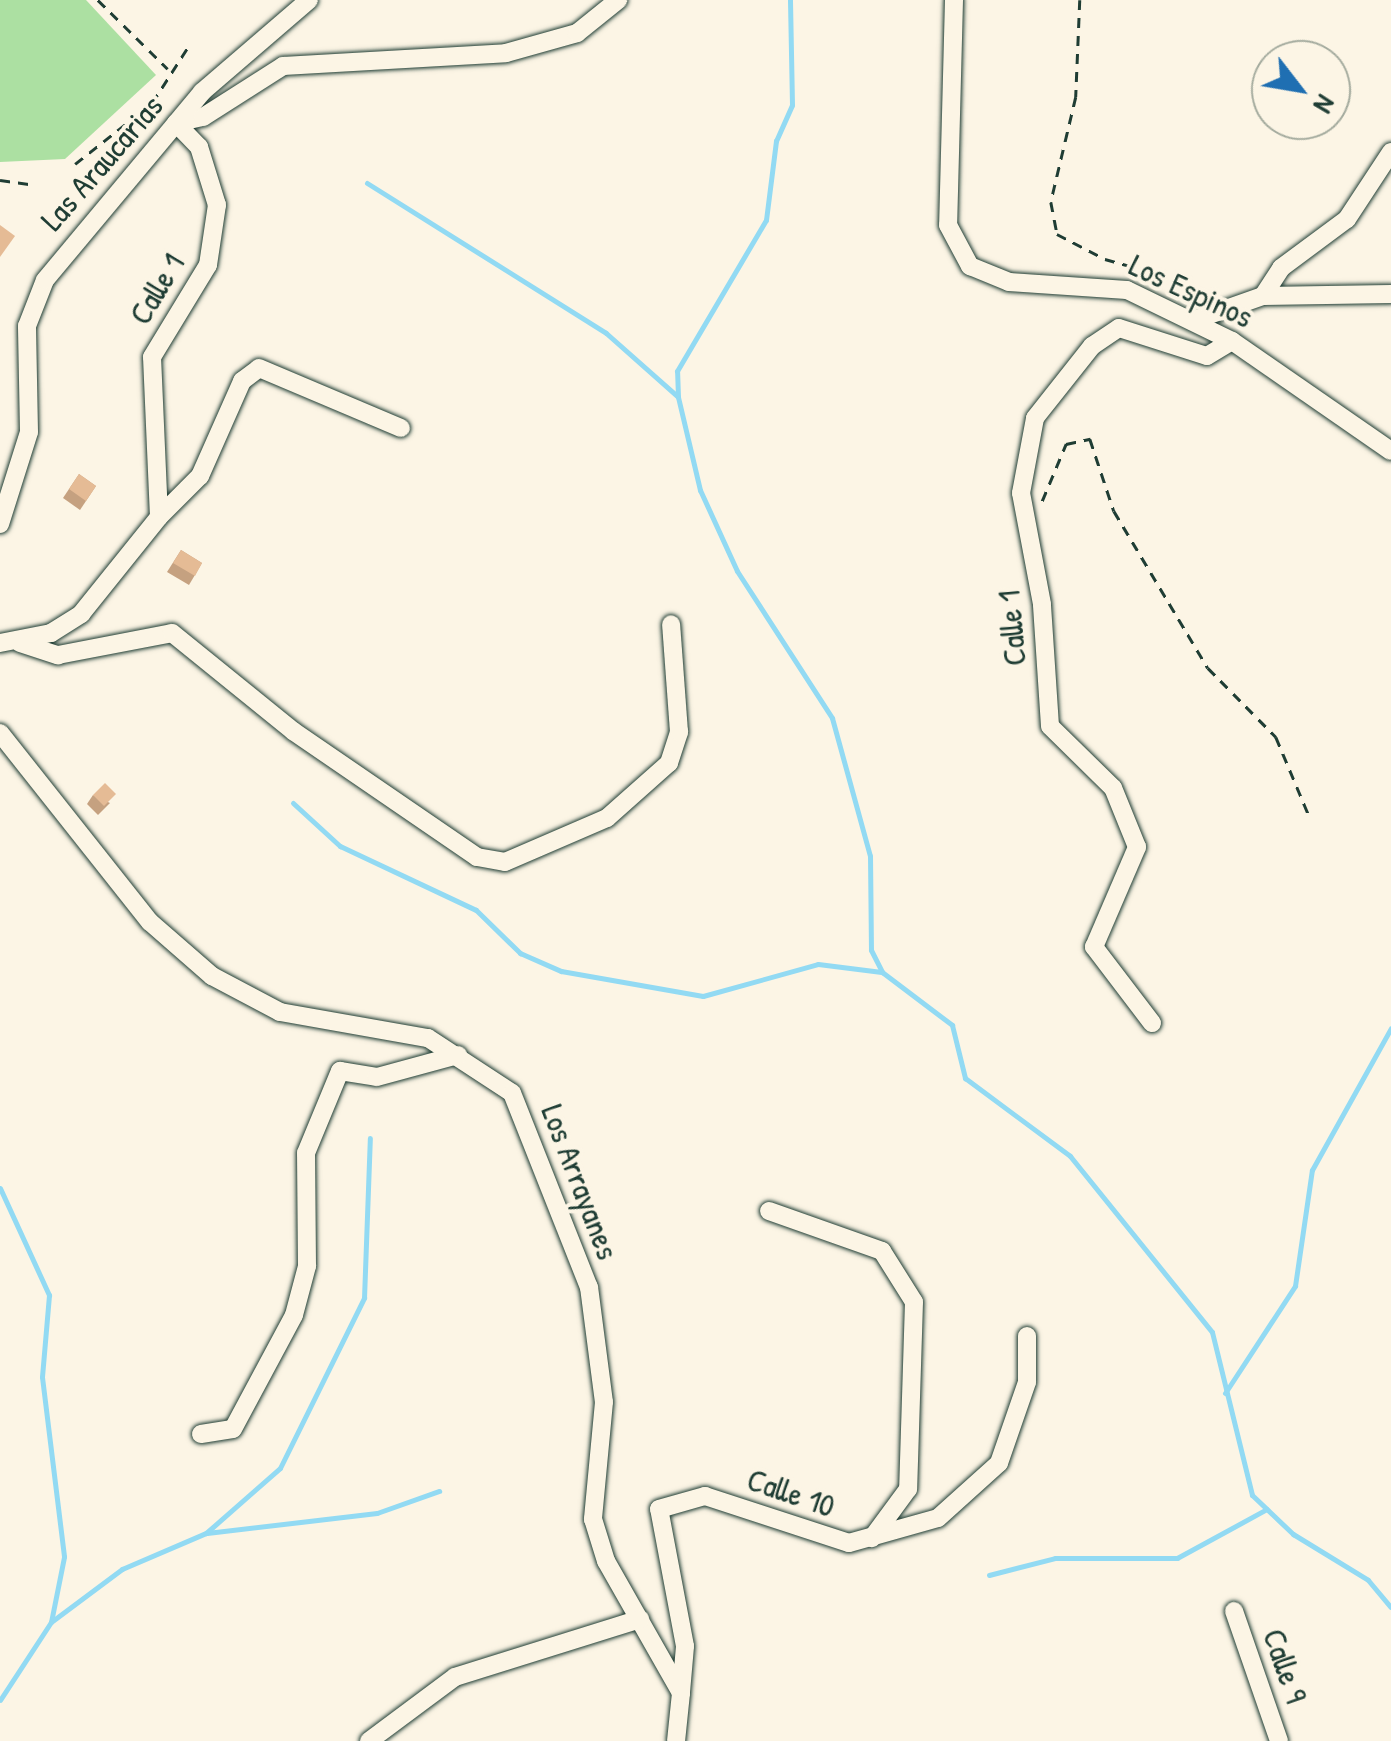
<!DOCTYPE html>
<style>
body{margin:0}
#map{position:relative;width:1391px;height:1741px;overflow:hidden;background:#fcf5e5;font-family:"Patrick Hand",sans-serif}
div>[style]{position:absolute}
[style*='--x']{left:calc(var(--x)*1px);top:calc(var(--y)*1px);width:calc(var(--w)*1px);rotate:calc(var(--a)*1deg)}
.green>*{inset:0;background:#ace0a2}
.stream>*{height:5px;margin:-2.5px;padding:0 2.5px;transform-origin:2.5px;border-radius:2.5px;background:#92daf3}
.path>*{height:2.5px;margin-top:-1.25px;transform-origin:0;background:repeating-linear-gradient(90deg,#1f3d34 0 10px,transparent 0 18px)}
.roads{filter:drop-shadow(0 0 2px #1f3d34) drop-shadow(0 0 2px #1f3d34)}
.street>*{height:18px;margin:-9px;padding:0 9px;transform-origin:9px;border-radius:9px;background:#fcf5e5}
.wall>*{inset:0;background:#c5a180}
.building>*{inset:0;background:#e5bb95}
span{translate:-50% -50%;white-space:nowrap;text-align:center;line-height:1.15;-webkit-text-stroke:8px #fcf5e5;paint-order:stroke}
.street-label{font-size:32px;color:#1f3d34}
.north{position:absolute;left:1251px;top:40px;width:100px;height:100px;box-sizing:border-box;background:#fcf5e5;border:2px solid #a4ab9e;border-radius:50%;rotate:121deg;font-size:28px;font-weight:700;line-height:40px;text-align:center;color:#1f3d34}
.north::after{content:'';display:block;margin:auto;width:35px;height:45px;background:#1f6fb2;clip-path:polygon(50% 0,100% 100%,50% 72%,0 100%)}
</style>
<div id="map">
<div class="green">
<div style="clip-path:polygon(0 0,86px 0,156px 75px,65px 159px,0 162px)"></div>
</div>
<div class="stream">
<div style="--x:367;--y:183;--w:282;--a:32.1"></div>
<div style="--x:606;--y:333;--w:96;--a:41.6"></div>
<div style="--x:678;--y:397;--w:96;--a:76.7"></div>
<div style="--x:700;--y:490;--w:89;--a:65.4"></div>
<div style="--x:737;--y:571;--w:175;--a:57.1"></div>
<div style="--x:832;--y:718;--w:143;--a:74.6"></div>
<div style="--x:870;--y:856;--w:94;--a:89.4"></div>
<div style="--x:871;--y:950;--w:25;--a:63"></div>
<div style="--x:882;--y:972;--w:88;--a:37.1"></div>
<div style="--x:952;--y:1025;--w:55;--a:76.2"></div>
<div style="--x:965;--y:1078;--w:131;--a:36.6"></div>
<div style="--x:1070;--y:1156;--w:226;--a:51.1"></div>
<div style="--x:1212;--y:1332;--w:168;--a:76.2"></div>
<div style="--x:1252;--y:1495;--w:57;--a:43.6"></div>
<div style="--x:1293;--y:1534;--w:88;--a:31.5"></div>
<div style="--x:1368;--y:1580;--w:35;--a:50"></div>
<div style="--x:678;--y:397;--w:26;--a:-92"></div>
<div style="--x:677;--y:371;--w:175;--a:-59.5"></div>
<div style="--x:766;--y:220;--w:80;--a:-82.8"></div>
<div style="--x:776;--y:141;--w:39;--a:-66"></div>
<div style="--x:792;--y:105;--w:105;--a:-91.1"></div>
<div style="--x:293;--y:803;--w:64;--a:42.5"></div>
<div style="--x:340;--y:846;--w:150;--a:25.2"></div>
<div style="--x:476;--y:910;--w:62;--a:44.3"></div>
<div style="--x:520;--y:953;--w:45;--a:23.7"></div>
<div style="--x:561;--y:971;--w:144;--a:10"></div>
<div style="--x:703;--y:996;--w:119;--a:-15.5"></div>
<div style="--x:818;--y:964;--w:64;--a:7.1"></div>
<div style="--x:0;--y:1188;--w:118;--a:65.4"></div>
<div style="--x:49;--y:1295;--w:82;--a:94.9"></div>
<div style="--x:42;--y:1377;--w:181;--a:83"></div>
<div style="--x:64;--y:1557;--w:66;--a:101.3"></div>
<div style="--x:51;--y:1622;--w:93;--a:123.2"></div>
<div style="--x:1225;--y:1393;--w:128;--a:-56.8"></div>
<div style="--x:1295;--y:1286;--w:117;--a:-81.7"></div>
<div style="--x:1312;--y:1170;--w:162;--a:-60.9"></div>
<div style="--x:207;--y:1533;--w:171;--a:-6.7"></div>
<div style="--x:377;--y:1513;--w:66;--a:-19.5"></div>
<div style="--x:989;--y:1575;--w:68;--a:-14.4"></div>
<div style="--x:1055;--y:1558;--w:122;--a:0"></div>
<div style="--x:1177;--y:1558;--w:102;--a:-28.6"></div>
<div style="--x:51;--y:1622;--w:89;--a:-36.7"></div>
<div style="--x:122;--y:1569;--w:91;--a:-23.2"></div>
<div style="--x:206;--y:1533;--w:98;--a:-41.3"></div>
<div style="--x:280;--y:1468;--w:190;--a:-63.7"></div>
<div style="--x:364;--y:1298;--w:160;--a:-87.9"></div>
</div>
<div class="path">
<div style="--x:98;--y:0;--w:98;--a:44.6"></div>
<div style="--x:1080;--y:0;--w:97;--a:92.4"></div>
<div style="--x:1076;--y:97;--w:108;--a:103.4"></div>
<div style="--x:1051;--y:202;--w:33;--a:79"></div>
<div style="--x:1057;--y:234;--w:54;--a:27.5"></div>
<div style="--x:1105;--y:259;--w:71;--a:15.6"></div>
<div style="--x:1173;--y:278;--w:37;--a:35"></div>
<div style="--x:75;--y:164;--w:98;--a:-38.4"></div>
<div style="--x:152;--y:103;--w:67;--a:-57.3"></div>
<div style="--x:0;--y:180;--w:29;--a:8"></div>
<div style="--x:1042;--y:501;--w:62;--a:-67.2"></div>
<div style="--x:1066;--y:444;--w:25;--a:-12"></div>
<div style="--x:1090;--y:439;--w:76;--a:71.6"></div>
<div style="--x:1114;--y:511;--w:183;--a:59.1"></div>
<div style="--x:1208;--y:668;--w:97;--a:45.4"></div>
<div style="--x:1276;--y:737;--w:88;--a:67.2"></div>
</div>
<div class="roads">
<div class="street">
<div style="--x:954;--y:0;--w:225;--a:91.5"></div>
<div style="--x:948;--y:225;--w:47;--a:61.8"></div>
<div style="--x:970;--y:266;--w:42;--a:22.3"></div>
<div style="--x:1009;--y:282;--w:118;--a:3.9"></div>
<div style="--x:1127;--y:290;--w:117;--a:25.9"></div>
<div style="--x:1232;--y:341;--w:193;--a:34.7"></div>
<div style="--x:1263;--y:296;--w:33;--a:-57"></div>
<div style="--x:1281;--y:268;--w:82;--a:-36.6"></div>
<div style="--x:1347;--y:219;--w:80;--a:-56.7"></div>
<div style="--x:1192;--y:321;--w:75;--a:-19.4"></div>
<div style="--x:1263;--y:296;--w:128;--a:-0.9"></div>
<div style="--x:159;--y:517;--w:58;--a:-45"></div>
<div style="--x:200;--y:476;--w:104;--a:-66.1"></div>
<div style="--x:242;--y:381;--w:21;--a:-37"></div>
<div style="--x:259;--y:368;--w:154;--a:22.9"></div>
<div style="--x:0;--y:524;--w:96;--a:-72.5"></div>
<div style="--x:29;--y:432;--w:106;--a:-91.1"></div>
<div style="--x:27;--y:326;--w:49;--a:-68.6"></div>
<div style="--x:45;--y:280;--w:245;--a:-50.1"></div>
<div style="--x:202;--y:92;--w:141;--a:-40.7"></div>
<div style="--x:0;--y:643;--w:52;--a:-11.1"></div>
<div style="--x:51;--y:633;--w:36;--a:-32"></div>
<div style="--x:81;--y:614;--w:124;--a:-51.2"></div>
<div style="--x:159;--y:517;--w:160;--a:-92.5"></div>
<div style="--x:152;--y:357;--w:108;--a:-58.7"></div>
<div style="--x:208;--y:265;--w:61;--a:-81.5"></div>
<div style="--x:217;--y:205;--w:61;--a:-107.2"></div>
<div style="--x:199;--y:147;--w:33;--a:-134"></div>
<div style="--x:176;--y:123;--w:28;--a:-13"></div>
<div style="--x:203;--y:117;--w:95;--a:-32.5"></div>
<div style="--x:283;--y:66;--w:223;--a:-3.3"></div>
<div style="--x:506;--y:53;--w:74;--a:-15.7"></div>
<div style="--x:577;--y:33;--w:53;--a:-38.8"></div>
<div style="--x:20;--y:643;--w:40;--a:18"></div>
<div style="--x:58;--y:655;--w:116;--a:-10.9"></div>
<div style="--x:172;--y:633;--w:156;--a:39"></div>
<div style="--x:293;--y:731;--w:223;--a:34.4"></div>
<div style="--x:477;--y:857;--w:28;--a:10"></div>
<div style="--x:505;--y:862;--w:111;--a:-23.3"></div>
<div style="--x:607;--y:818;--w:83;--a:-41.6"></div>
<div style="--x:669;--y:763;--w:33;--a:-72"></div>
<div style="--x:679;--y:732;--w:108;--a:-94.2"></div>
<div style="--x:0;--y:733;--w:241;--a:51.6"></div>
<div style="--x:150;--y:922;--w:82;--a:41.1"></div>
<div style="--x:212;--y:976;--w:77;--a:27.9"></div>
<div style="--x:280;--y:1012;--w:150;--a:10"></div>
<div style="--x:428;--y:1038;--w:100;--a:33.2"></div>
<div style="--x:512;--y:1093;--w:209;--a:68.4"></div>
<div style="--x:589;--y:1287;--w:116;--a:82.6"></div>
<div style="--x:604;--y:1402;--w:118;--a:95.4"></div>
<div style="--x:593;--y:1519;--w:44;--a:72.8"></div>
<div style="--x:606;--y:1561;--w:152;--a:60.4"></div>
<div style="--x:681;--y:1693;--w:48;--a:95.9"></div>
<div style="--x:1152;--y:1023;--w:96;--a:-127.3"></div>
<div style="--x:1094;--y:947;--w:109;--a:-66.7"></div>
<div style="--x:1137;--y:847;--w:64;--a:-112.1"></div>
<div style="--x:1113;--y:788;--w:88;--a:-135.5"></div>
<div style="--x:1050;--y:726;--w:122;--a:-93.8"></div>
<div style="--x:1042;--y:604;--w:113;--a:-100.7"></div>
<div style="--x:1021;--y:493;--w:76;--a:-79.4"></div>
<div style="--x:1035;--y:418;--w:92;--a:-51.6"></div>
<div style="--x:1092;--y:346;--w:32;--a:-34"></div>
<div style="--x:1119;--y:328;--w:92;--a:17.7"></div>
<div style="--x:1207;--y:356;--w:29;--a:-31"></div>
<div style="--x:769;--y:1211;--w:120;--a:19.5"></div>
<div style="--x:882;--y:1251;--w:60;--a:57.9"></div>
<div style="--x:914;--y:1302;--w:187;--a:91.8"></div>
<div style="--x:908;--y:1489;--w:61;--a:126.3"></div>
<div style="--x:201;--y:1434;--w:32;--a:-9"></div>
<div style="--x:233;--y:1429;--w:129;--a:-61.8"></div>
<div style="--x:294;--y:1315;--w:51;--a:-75.1"></div>
<div style="--x:307;--y:1266;--w:113;--a:-90.5"></div>
<div style="--x:306;--y:1153;--w:89;--a:-67.5"></div>
<div style="--x:340;--y:1071;--w:37;--a:9"></div>
<div style="--x:377;--y:1077;--w:84;--a:-15.2"></div>
<div style="--x:1234;--y:1611;--w:138;--a:70.9"></div>
<div style="--x:681;--y:1692;--w:46;--a:-85"></div>
<div style="--x:685;--y:1646;--w:139;--a:-100.7"></div>
<div style="--x:659;--y:1509;--w:48;--a:-15.8"></div>
<div style="--x:705;--y:1496;--w:151;--a:18.1"></div>
<div style="--x:849;--y:1543;--w:92;--a:-15.7"></div>
<div style="--x:938;--y:1518;--w:82;--a:-42"></div>
<div style="--x:999;--y:1463;--w:86;--a:-70.9"></div>
<div style="--x:1027;--y:1382;--w:46;--a:-90"></div>
<div style="--x:369;--y:1741;--w:107;--a:-36.7"></div>
<div style="--x:455;--y:1677;--w:194;--a:-17.4"></div>
</div>
</div>
<div class="wall">
<div style="clip-path:polygon(79px 474px,96px 486px,80px 510px,63px 498px)"></div>
<div style="clip-path:polygon(181px 550px,202px 563px,189px 585px,167px 572px)"></div>
<div style="clip-path:polygon(93px 795px,110px 803px,98px 815px,87px 804px)"></div>
</div>
<div class="building">
<div style="clip-path:polygon(0 225px,15px 236px,0 257px)"></div>
<div style="clip-path:polygon(79px 474px,96px 486px,86px 501px,69px 489px)"></div>
<div style="clip-path:polygon(181px 550px,202px 563px,195px 576px,173px 563px)"></div>
<div style="clip-path:polygon(105px 783px,116px 794px,104px 806px,93px 795px)"></div>
</div>
<div class="street-label">
<span style="left:102px;top:163px;rotate:-49deg">Las Araucarias</span>
<span style="left:157px;top:289px;rotate:-59deg">Calle 1</span>
<span style="left:1191px;top:291px;rotate:25deg">Los Espinos</span>
<span style="left:1012px;top:628px;rotate:-95deg">Calle 1</span>
<span style="left:580px;top:1182px;rotate:69deg">Los Arrayanes</span>
<span style="left:791px;top:1493px;rotate:19deg">Calle 10</span>
<span style="left:1285px;top:1666px;rotate:71deg">Calle 9</span>
</div>
<div class="north">N</div>
</div>
